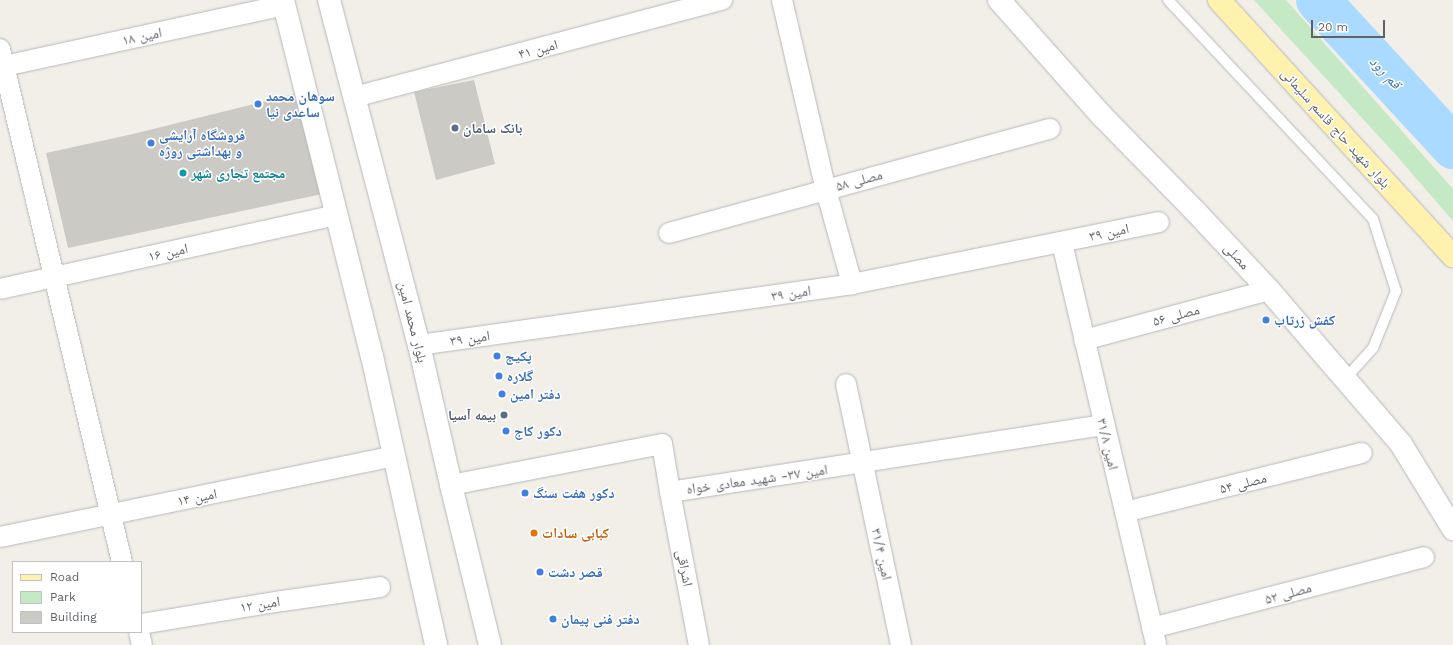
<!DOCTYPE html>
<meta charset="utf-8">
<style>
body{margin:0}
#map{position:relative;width:1453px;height:645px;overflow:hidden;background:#f1efe8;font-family:"Work Sans","Noto Naskh Arabic",sans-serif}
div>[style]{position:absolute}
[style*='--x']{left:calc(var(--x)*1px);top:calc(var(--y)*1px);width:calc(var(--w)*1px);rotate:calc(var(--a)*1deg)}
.green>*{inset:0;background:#c5e8c5}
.river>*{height:44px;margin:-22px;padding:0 22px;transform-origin:22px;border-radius:22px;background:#aadaff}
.building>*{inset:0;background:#cccac5}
.roads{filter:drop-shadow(0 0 1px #b5b8bc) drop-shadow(0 0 1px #b5b8bc)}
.service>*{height:10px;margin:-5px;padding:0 5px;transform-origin:5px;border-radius:5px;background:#fff}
.minor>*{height:20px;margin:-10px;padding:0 10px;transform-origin:10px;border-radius:10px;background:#fff}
.secondary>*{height:22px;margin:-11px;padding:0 11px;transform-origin:11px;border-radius:11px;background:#fff}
.primary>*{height:22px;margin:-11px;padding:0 11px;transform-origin:11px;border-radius:11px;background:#fff2af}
.dots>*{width:11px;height:11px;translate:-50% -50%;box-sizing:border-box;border:2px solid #fff;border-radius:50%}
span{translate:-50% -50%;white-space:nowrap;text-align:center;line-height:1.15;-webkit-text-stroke:3px #fff;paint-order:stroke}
.street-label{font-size:14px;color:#5f6368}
.shop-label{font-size:14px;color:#366cbe;font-weight:700}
.left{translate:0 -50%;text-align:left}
.service-label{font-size:14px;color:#4e5e75;font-weight:700}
.right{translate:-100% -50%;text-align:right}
.culture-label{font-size:14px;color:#0d838f;font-weight:700}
.food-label{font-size:14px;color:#c56008;font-weight:700}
.water-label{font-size:15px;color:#4174aa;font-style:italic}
.legend{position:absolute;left:12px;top:561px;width:130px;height:72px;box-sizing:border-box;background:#fff;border:1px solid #bfc1c3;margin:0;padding:5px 7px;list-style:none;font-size:12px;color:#5f6368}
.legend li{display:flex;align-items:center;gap:8px;height:20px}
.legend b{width:20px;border:1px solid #bfc1c3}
.scale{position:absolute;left:1311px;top:20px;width:74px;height:18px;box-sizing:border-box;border:2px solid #5f6368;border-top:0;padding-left:5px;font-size:12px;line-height:14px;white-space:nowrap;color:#5f6368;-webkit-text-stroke:3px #fff;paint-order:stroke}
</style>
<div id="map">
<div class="green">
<div style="clip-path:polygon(1254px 0,1286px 0,1453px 189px,1453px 221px,1395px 154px)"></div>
</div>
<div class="river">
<div style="--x:1318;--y:0;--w:200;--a:47.4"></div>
</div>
<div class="building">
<div style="clip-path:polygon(474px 80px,495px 164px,436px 180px,414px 92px)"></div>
<div style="clip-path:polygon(294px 94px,322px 194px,68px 248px,46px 153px,133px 134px)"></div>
</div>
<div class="roads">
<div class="service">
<div style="--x:1168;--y:0;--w:300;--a:46.9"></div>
<div style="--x:1373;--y:219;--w:76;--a:72.3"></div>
<div style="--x:1396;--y:291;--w:61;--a:112"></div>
<div style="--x:1373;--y:348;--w:42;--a:132.1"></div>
</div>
<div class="minor">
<div style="--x:782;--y:0;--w:195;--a:77"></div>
<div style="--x:826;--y:190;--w:98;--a:74.5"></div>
<div style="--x:0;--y:49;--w:527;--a:76.62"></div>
<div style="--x:0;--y:67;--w:291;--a:-12.3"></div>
<div style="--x:354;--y:97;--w:381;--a:-14.8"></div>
<div style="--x:669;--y:233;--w:395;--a:-15.3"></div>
<div style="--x:1062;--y:243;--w:413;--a:76.8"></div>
<div style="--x:0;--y:289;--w:345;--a:-12.4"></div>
<div style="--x:1084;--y:340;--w:192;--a:-15.1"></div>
<div style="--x:419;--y:345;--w:437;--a:-8"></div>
<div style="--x:852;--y:284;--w:313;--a:-11.4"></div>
<div style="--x:846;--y:384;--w:267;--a:78.1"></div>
<div style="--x:451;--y:485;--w:215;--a:-11"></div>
<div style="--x:662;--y:444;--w:49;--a:80.5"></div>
<div style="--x:670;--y:492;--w:439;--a:-8.8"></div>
<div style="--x:670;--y:492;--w:156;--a:79.3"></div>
<div style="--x:1125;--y:512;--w:244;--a:-14"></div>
<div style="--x:0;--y:537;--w:403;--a:-11.6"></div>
<div style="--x:141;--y:624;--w:143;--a:-9.3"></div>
<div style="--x:282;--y:601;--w:99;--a:-8.1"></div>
<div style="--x:1152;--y:628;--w:281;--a:-14.6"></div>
<div style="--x:139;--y:632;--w:13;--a:77"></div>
</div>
<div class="secondary">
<div style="--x:283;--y:0;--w:367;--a:76"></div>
<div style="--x:372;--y:356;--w:296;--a:77.5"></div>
<div style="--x:329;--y:0;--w:357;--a:75.4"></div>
<div style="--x:419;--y:345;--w:144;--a:77.1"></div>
<div style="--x:451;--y:485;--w:165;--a:76.3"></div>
<div style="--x:999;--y:0;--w:155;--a:48.4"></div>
<div style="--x:1102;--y:116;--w:133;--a:45.6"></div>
<div style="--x:1195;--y:211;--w:108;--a:46.9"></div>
<div style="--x:1269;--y:290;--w:100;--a:49.5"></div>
<div style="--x:1334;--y:366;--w:103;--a:49.3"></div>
<div style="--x:1401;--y:444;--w:100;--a:58.5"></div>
</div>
<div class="primary">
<div style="--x:1219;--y:0;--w:347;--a:47.6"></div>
</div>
</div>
<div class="dots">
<div style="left:258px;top:104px;background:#3f7fe0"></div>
<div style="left:455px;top:128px;background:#5c6f8a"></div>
<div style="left:151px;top:143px;background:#3f7fe0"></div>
<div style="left:183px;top:173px;background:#0f9aa8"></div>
<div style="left:1266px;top:320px;background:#3f7fe0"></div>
<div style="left:497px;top:356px;background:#3f7fe0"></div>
<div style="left:499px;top:376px;background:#3f7fe0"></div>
<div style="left:502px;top:394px;background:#3f7fe0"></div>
<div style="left:504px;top:415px;background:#5c6f8a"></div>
<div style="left:506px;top:431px;background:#3f7fe0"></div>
<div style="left:525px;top:493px;background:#3f7fe0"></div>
<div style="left:534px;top:533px;background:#e8710a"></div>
<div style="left:540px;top:572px;background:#3f7fe0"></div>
<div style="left:553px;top:619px;background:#3f7fe0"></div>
</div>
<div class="street-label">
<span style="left:142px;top:36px;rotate:-12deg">امین ۱۸</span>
<span style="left:538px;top:49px;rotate:-15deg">امین ۴۱</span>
<span style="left:1336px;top:128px;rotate:48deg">بلوار شهید حاج قاسم سلیمانی</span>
<span style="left:859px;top:180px;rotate:-15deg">مصلی ۵۸</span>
<span style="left:1109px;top:232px;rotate:-12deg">امین ۳۹</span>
<span style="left:168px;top:252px;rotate:-12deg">امین ۱۶</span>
<span style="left:1237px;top:256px;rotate:47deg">مصلی</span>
<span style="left:791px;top:293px;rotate:-8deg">امین ۳۹</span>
<span style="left:1176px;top:315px;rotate:-15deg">مصلی ۵۶</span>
<span style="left:413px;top:322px;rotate:76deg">بلوار محمد امین</span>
<span style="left:470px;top:338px;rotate:-8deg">امین ۳۹</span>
<span style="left:1108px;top:444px;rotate:77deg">امین ۳۱/۸</span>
<span style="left:757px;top:479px;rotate:-8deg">امین ۳۷- شهید معادی خواه</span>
<span style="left:1243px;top:483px;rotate:-14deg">مصلی ۵۴</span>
<span style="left:197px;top:497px;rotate:-11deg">امین ۱۴</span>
<span style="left:882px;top:554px;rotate:78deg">امین ۳۱/۴</span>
<span style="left:685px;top:568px;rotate:79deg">اشراقی</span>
<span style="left:1288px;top:593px;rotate:-15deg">مصلی ۵۲</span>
<span style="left:260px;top:604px;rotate:-9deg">امین ۱۲</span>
</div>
<div class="shop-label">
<span class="left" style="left:266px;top:104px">سوهان محمد<br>ساعدی نیا</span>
<span class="left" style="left:159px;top:143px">فروشگاه آرایشی<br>و بهداشتی روژه</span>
<span class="left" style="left:1274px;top:320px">کفش زرتاب</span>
<span class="left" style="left:505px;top:356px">پکیج</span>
<span class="left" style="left:507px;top:376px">گلاره</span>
<span class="left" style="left:510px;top:394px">دفتر امین</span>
<span class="left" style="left:514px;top:431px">دکور کاج</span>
<span class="left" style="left:533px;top:493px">دکور هفت سنگ</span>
<span class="left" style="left:548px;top:572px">قصر دشت</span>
<span class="left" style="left:561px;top:619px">دفتر فنی پیمان</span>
</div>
<div class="service-label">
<span class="left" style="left:463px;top:128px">بانک سامان</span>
<span class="right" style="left:496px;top:415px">بیمه آسیا</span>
</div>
<div class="culture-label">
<span class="left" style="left:191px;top:173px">مجتمع تجاری شهر</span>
</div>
<div class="food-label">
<span class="left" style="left:542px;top:533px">کبابی سادات</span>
</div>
<div class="water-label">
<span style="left:1385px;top:73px;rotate:47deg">قم رود</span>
</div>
<ul class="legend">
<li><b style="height:5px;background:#fff2af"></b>Road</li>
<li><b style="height:11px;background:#c5e8c5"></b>Park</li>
<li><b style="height:11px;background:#cccac5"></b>Building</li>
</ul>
<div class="scale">20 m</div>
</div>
